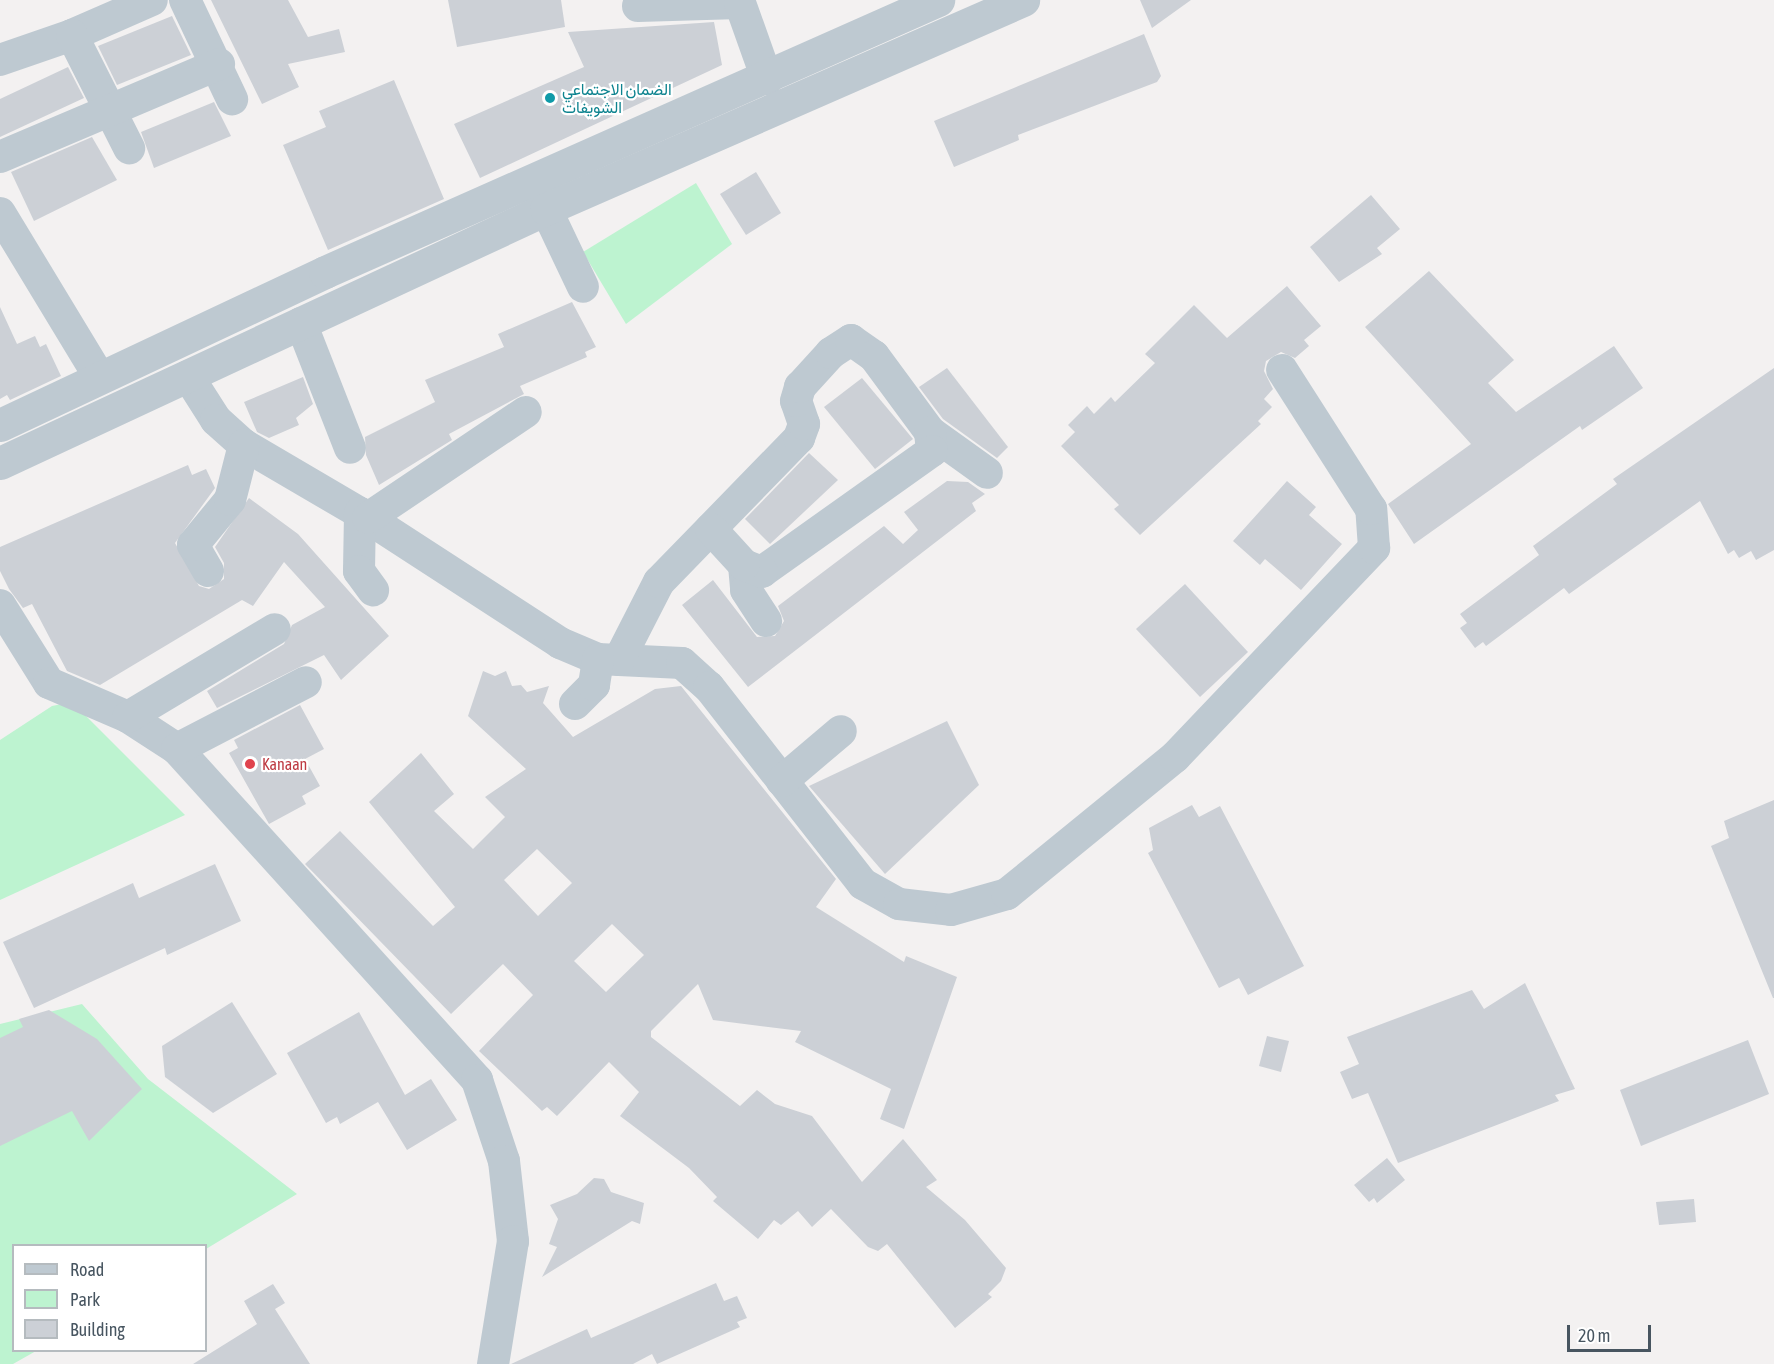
<!DOCTYPE html>
<meta charset="utf-8">
<style>
body{margin:0}
#map{position:relative;width:1774px;height:1364px;overflow:hidden;background:#f3f1f1;font-family:"Asap Condensed",Vazirmatn,sans-serif}
div>[style]{position:absolute}
[style*='--x']{left:calc(var(--x)*1px);top:calc(var(--y)*1px);width:calc(var(--w)*1px);rotate:calc(var(--a)*1deg)}
.green>*{inset:0;background:#bdf3d0}
.building>*{inset:0;background:#ccd0d6}
.minor>*{height:32px;margin:-16px;padding:0 16px;transform-origin:16px;border-radius:16px;background:#bec9d1}
.tertiary>*{height:33px;margin:-16.5px;padding:0 16.5px;transform-origin:16.5px;border-radius:16.5px;background:#bec9d1}
.dots>*{width:16px;height:16px;translate:-50% -50%;box-sizing:border-box;border:3px solid #fff;border-radius:50%}
span{translate:-50% -50%;white-space:nowrap;text-align:center;line-height:1.15;-webkit-text-stroke:4.5px #fff;paint-order:stroke}
.culture-label{font-size:16px;color:#0d838f}
.left{translate:0 -50%;text-align:left}
.health-label{font-size:16px;color:#be3a42}
.legend{position:absolute;left:12px;top:1244px;width:195px;height:108px;box-sizing:border-box;background:#fff;border:2px solid #b5bbbf;margin:0;padding:8px 10px;list-style:none;font-size:18px;color:#475560}
.legend li{display:flex;align-items:center;gap:12px;height:30px}
.legend b{width:30px;border:2px solid #b5bbbf}
.scale{position:absolute;left:1567px;top:1325px;width:84px;height:27px;box-sizing:border-box;border:3px solid #475560;border-top:0;padding-left:8px;font-size:18px;line-height:21px;white-space:nowrap;color:#475560;-webkit-text-stroke:4px #fff;paint-order:stroke}
</style>
<div id="map">
<div class="green">
<div style="clip-path:polygon(696px 183px,732px 244px,626px 324px,583px 252px)"></div>
<div style="clip-path:polygon(72px 702px,185px 815px,0 900px,0 740px,52px 706px)"></div>
<div style="clip-path:polygon(82px 1004px,148px 1079px,297px 1194px,206px 1249px,14px 1246px,14px 1350px,36px 1351px,13px 1364px,0 1364px,0 1024px)"></div>
</div>
<div class="building">
<div style="clip-path:polygon(211px 0,288px 0,308px 37px,339px 29px,345px 52px,288px 64px,299px 87px,262px 104px)"></div>
<div style="clip-path:polygon(448px 0,561px 0,565px 27px,457px 47px)"></div>
<div style="clip-path:polygon(1140px 0,1191px 0,1152px 28px)"></div>
<div style="clip-path:polygon(172px 16px,191px 55px,117px 85px,98px 46px)"></div>
<div style="clip-path:polygon(714px 22px,722px 65px,480px 178px,454px 124px,584px 67px,568px 32px)"></div>
<div style="clip-path:polygon(1144px 34px,1161px 76px,1157px 82px,1018px 135px,1019px 140px,954px 167px,934px 121px)"></div>
<div style="clip-path:polygon(68px 67px,84px 98px,0 137px,0 99px)"></div>
<div style="clip-path:polygon(394px 80px,444px 199px,328px 250px,283px 145px,326px 127px,319px 111px)"></div>
<div style="clip-path:polygon(214px 102px,231px 136px,154px 168px,141px 132px)"></div>
<div style="clip-path:polygon(92px 137px,117px 180px,34px 221px,11px 172px)"></div>
<div style="clip-path:polygon(756px 172px,781px 213px,746px 235px,720px 194px)"></div>
<div style="clip-path:polygon(1371px 195px,1400px 229px,1377px 248px,1382px 254px,1339px 282px,1310px 247px)"></div>
<div style="clip-path:polygon(1429px 271px,1514px 360px,1488px 383px,1516px 412px,1614px 346px,1643px 388px,1582px 430px,1580px 426px,1414px 544px,1388px 504px,1471px 444px,1365px 327px)"></div>
<div style="clip-path:polygon(1287px 286px,1321px 326px,1304px 340px,1309px 346px,1295px 358px,1281px 352px,1266px 361px,1264px 371px,1273px 389px,1264px 399px,1272px 407px,1258px 421px,1261px 424px,1140px 535px,1114px 509px,1119px 505px,1061px 446px,1075px 432px,1068px 425px,1087px 406px,1094px 414px,1111px 397px,1115px 402px,1155px 363px,1145px 354px,1194px 305px,1227px 338px)"></div>
<div style="clip-path:polygon(572px 302px,596px 347px,585px 352px,587px 357px,520px 386px,524px 394px,449px 434px,452px 440px,379px 485px,366px 455px,365px 437px,435px 402px,425px 380px,504px 347px,498px 334px)"></div>
<div style="clip-path:polygon(0 307px,17px 344px,35px 336px,40px 347px,46px 344px,61px 376px,10px 400px,7px 395px,0 399px)"></div>
<div style="clip-path:polygon(947px 368px,1008px 447px,997px 458px,943px 419px,919px 387px)"></div>
<div style="clip-path:polygon(1774px 368px,1774px 550px,1756px 560px,1751px 551px,1739px 558px,1734px 550px,1728px 554px,1700px 501px,1569px 594px,1564px 588px,1486px 646px,1483px 642px,1475px 648px,1460px 628px,1467px 623px,1460px 614px,1539px 555px,1533px 546px,1617px 484px,1613px 479px)"></div>
<div style="clip-path:polygon(303px 377px,313px 404px,296px 418px,299px 425px,269px 438px,257px 432px,244px 402px)"></div>
<div style="clip-path:polygon(862px 378px,913px 439px,875px 469px,824px 407px)"></div>
<div style="clip-path:polygon(809px 453px,838px 480px,770px 544px,745px 519px)"></div>
<div style="clip-path:polygon(188px 465px,192px 475px,206px 469px,215px 488px,175px 543px,199px 586px,209px 589px,224px 579px,224px 563px,215px 547px,249px 498px,298px 534px,389px 636px,341px 680px,324px 655px,217px 708px,207px 691px,284px 644px,292px 625px,325px 607px,284px 562px,253px 606px,242px 600px,100px 685px,67px 671px,32px 604px,23px 608px,9px 589px,0 571px,0 547px)"></div>
<div style="clip-path:polygon(947px 481px,968px 482px,985px 494px,972px 503px,976px 511px,748px 687px,682px 605px,713px 580px,757px 637px,775px 636px,784px 621px,778px 606px,884px 526px,903px 544px,918px 530px,904px 512px)"></div>
<div style="clip-path:polygon(1287px 481px,1316px 507px,1309px 515px,1342px 544px,1301px 590px,1265px 559px,1260px 565px,1233px 541px)"></div>
<div style="clip-path:polygon(1185px 584px,1248px 652px,1200px 697px,1136px 629px)"></div>
<div style="clip-path:polygon(evenodd,483px 671px,495px 676px,506px 671px,512px 686px,521px 685px,527px 692px,549px 686px,543px 703px,573px 737px,655px 689px,681px 686px,836px 879px,816px 907px,904px 962px,906px 956px,957px 977px,904px 1129px,880px 1119px,891px 1089px,795px 1042px,801px 1031px,713px 1020px,698px 984px,651px 1031px,651px 1037px,740px 1106px,757px 1090px,775px 1104px,812px 1116px,862px 1182px,903px 1139px,937px 1180px,926px 1187px,965px 1220px,1006px 1268px,1001px 1281px,988px 1294px,992px 1297px,955px 1328px,887px 1244px,878px 1251px,868px 1247px,831px 1209px,812px 1227px,798px 1211px,781px 1225px,774px 1220px,758px 1239px,713px 1201px,717px 1197px,689px 1168px,620px 1116px,639px 1092px,609px 1062px,557px 1116px,547px 1107px,542px 1111px,479px 1051px,533px 995px,503px 964px,451px 1014px,305px 864px,340px 831px,433px 926px,455px 907px,369px 802px,421px 753px,454px 794px,434px 811px,473px 849px,505px 817px,485px 797px,526px 769px,468px 716px,483px 671px,537px 849px,572px 883px,538px 916px,504px 880px,537px 849px,483px 671px,612px 924px,644px 955px,606px 992px,574px 961px,612px 924px)"></div>
<div style="clip-path:polygon(300px 705px,324px 749px,305px 759px,320px 786px,302px 796px,306px 804px,269px 824px,229px 753px,238px 748px,234px 740px)"></div>
<div style="clip-path:polygon(947px 721px,979px 785px,885px 874px,809px 786px)"></div>
<div style="clip-path:polygon(1774px 800px,1774px 998px,1773px 998px,1711px 846px,1729px 838px,1724px 821px)"></div>
<div style="clip-path:polygon(1192px 805px,1199px 817px,1220px 806px,1304px 966px,1248px 995px,1239px 978px,1219px 988px,1148px 853px,1153px 850px,1149px 828px)"></div>
<div style="clip-path:polygon(215px 864px,241px 921px,167px 955px,165px 948px,34px 1008px,3px 942px,133px 883px,139px 898px)"></div>
<div style="clip-path:polygon(1525px 983px,1575px 1089px,1555px 1095px,1559px 1101px,1398px 1163px,1368px 1093px,1352px 1099px,1340px 1072px,1359px 1064px,1347px 1037px,1472px 990px,1484px 1009px)"></div>
<div style="clip-path:polygon(232px 1002px,277px 1074px,213px 1113px,165px 1077px,162px 1046px)"></div>
<div style="clip-path:polygon(49px 1010px,97px 1039px,142px 1089px,89px 1141px,72px 1111px,0 1146px,0 1038px,23px 1027px,19px 1019px)"></div>
<div style="clip-path:polygon(359px 1012px,405px 1095px,431px 1079px,457px 1120px,407px 1150px,378px 1102px,340px 1124px,337px 1117px,326px 1123px,287px 1053px)"></div>
<div style="clip-path:polygon(1267px 1036px,1289px 1041px,1281px 1072px,1259px 1066px)"></div>
<div style="clip-path:polygon(1748px 1040px,1769px 1094px,1641px 1146px,1620px 1090px)"></div>
<div style="clip-path:polygon(1387px 1158px,1405px 1180px,1377px 1203px,1374px 1198px,1369px 1202px,1354px 1185px)"></div>
<div style="clip-path:polygon(594px 1178px,604px 1179px,611px 1192px,644px 1203px,640px 1224px,632px 1221px,542px 1277px,557px 1247px,549px 1244px,558px 1219px,550px 1205px,577px 1194px)"></div>
<div style="clip-path:polygon(1694px 1199px,1696px 1222px,1659px 1225px,1656px 1202px)"></div>
<div style="clip-path:polygon(716px 1283px,724px 1301px,737px 1296px,747px 1318px,737px 1322px,740px 1327px,657px 1364px,652px 1354px,633px 1364px,511px 1364px,587px 1329px,591px 1338px)"></div>
<div style="clip-path:polygon(273px 1284px,285px 1303px,275px 1309px,310px 1364px,193px 1364px,257px 1324px,244px 1301px)"></div>
</div>
<div class="minor">
<div style="--x:185;--y:0;--w:110;--a:64.6"></div>
<div style="--x:638;--y:6;--w:102;--a:-1.7"></div>
<div style="--x:740;--y:3;--w:81;--a:70.4"></div>
<div style="--x:72;--y:35;--w:87;--a:-23.6"></div>
<div style="--x:0;--y:60;--w:76;--a:-19.1"></div>
<div style="--x:72;--y:35;--w:127;--a:63.2"></div>
<div style="--x:0;--y:157;--w:238;--a:-23"></div>
<div style="--x:546;--y:209;--w:86;--a:64.6"></div>
<div style="--x:0;--y:213;--w:193;--a:58.8"></div>
<div style="--x:301;--y:323;--w:134;--a:68.6"></div>
<div style="--x:188;--y:376;--w:52;--a:57.5"></div>
<div style="--x:216;--y:420;--w:38;--a:42"></div>
<div style="--x:244;--y:445;--w:134;--a:30.4"></div>
<div style="--x:360;--y:513;--w:239;--a:33"></div>
<div style="--x:560;--y:643;--w:41;--a:22.8"></div>
<div style="--x:598;--y:659;--w:84;--a:2.7"></div>
<div style="--x:682;--y:663;--w:36;--a:42"></div>
<div style="--x:709;--y:687;--w:250;--a:52"></div>
<div style="--x:863;--y:884;--w:41;--a:29.1"></div>
<div style="--x:899;--y:904;--w:52;--a:6.6"></div>
<div style="--x:951;--y:910;--w:58;--a:-15.9"></div>
<div style="--x:1007;--y:894;--w:217;--a:-39.2"></div>
<div style="--x:1175;--y:757;--w:289;--a:-46.4"></div>
<div style="--x:1374;--y:548;--w:39;--a:-94"></div>
<div style="--x:1371;--y:509;--w:165;--a:-122.6"></div>
<div style="--x:930;--y:432;--w:70;--a:35.7"></div>
<div style="--x:360;--y:513;--w:58;--a:91"></div>
<div style="--x:359;--y:571;--w:24;--a:54"></div>
<div style="--x:368;--y:518;--w:190;--a:-33.9"></div>
<div style="--x:744;--y:565;--w:25;--a:85"></div>
<div style="--x:746;--y:590;--w:37;--a:57"></div>
<div style="--x:208;--y:571;--w:30;--a:-120"></div>
<div style="--x:193;--y:545;--w:58;--a:-50.6"></div>
<div style="--x:230;--y:500;--w:57;--a:-75.7"></div>
<div style="--x:0;--y:605;--w:92;--a:57.9"></div>
<div style="--x:49;--y:683;--w:86;--a:23.3"></div>
<div style="--x:128;--y:717;--w:59;--a:33.1"></div>
<div style="--x:177;--y:749;--w:447;--a:47.8"></div>
<div style="--x:477;--y:1080;--w:85;--a:71.6"></div>
<div style="--x:504;--y:1161;--w:81;--a:83.6"></div>
<div style="--x:513;--y:1241;--w:125;--a:99.2"></div>
<div style="--x:619;--y:660;--w:88;--a:-62.9"></div>
<div style="--x:659;--y:582;--w:201;--a:-45.8"></div>
<div style="--x:799;--y:438;--w:15;--a:-70"></div>
<div style="--x:804;--y:424;--w:24;--a:-109"></div>
<div style="--x:796;--y:401;--w:15;--a:-74"></div>
<div style="--x:800;--y:387;--w:46;--a:-47.6"></div>
<div style="--x:831;--y:353;--w:24;--a:-33"></div>
<div style="--x:851;--y:340;--w:28;--a:35"></div>
<div style="--x:874;--y:356;--w:94;--a:53.6"></div>
<div style="--x:930;--y:432;--w:19;--a:84"></div>
<div style="--x:932;--y:451;--w:209;--a:144.6"></div>
<div style="--x:762;--y:572;--w:19;--a:-159"></div>
<div style="--x:744;--y:565;--w:49;--a:-132.5"></div>
<div style="--x:575;--y:704;--w:27;--a:-45"></div>
<div style="--x:594;--y:685;--w:26;--a:-81"></div>
<div style="--x:128;--y:717;--w:171;--a:-30.9"></div>
<div style="--x:177;--y:749;--w:145;--a:-27.4"></div>
<div style="--x:782;--y:781;--w:77;--a:-40.3"></div>
</div>
<div class="tertiary">
<div style="--x:0;--y:425;--w:359;--a:-25.2"></div>
<div style="--x:325;--y:272;--w:671;--a:-23.93"></div>
<div style="--x:0;--y:463;--w:602;--a:-24.95"></div>
<div style="--x:546;--y:209;--w:521;--a:-23.66"></div>
</div>
<div class="dots">
<div style="left:550px;top:98px;background:#0f9aa8"></div>
<div style="left:250px;top:764px;background:#e0444e"></div>
</div>
<div class="culture-label">
<span class="left" style="left:562px;top:98px">الضمان الاجتماعي<br>الشويفات</span>
</div>
<div class="health-label">
<span class="left" style="left:262px;top:764px">Kanaan</span>
</div>
<ul class="legend">
<li><b style="height:8px;background:#bec9d1"></b>Road</li>
<li><b style="height:16px;background:#bdf3d0"></b>Park</li>
<li><b style="height:16px;background:#ccd0d6"></b>Building</li>
</ul>
<div class="scale">20 m</div>
</div>
